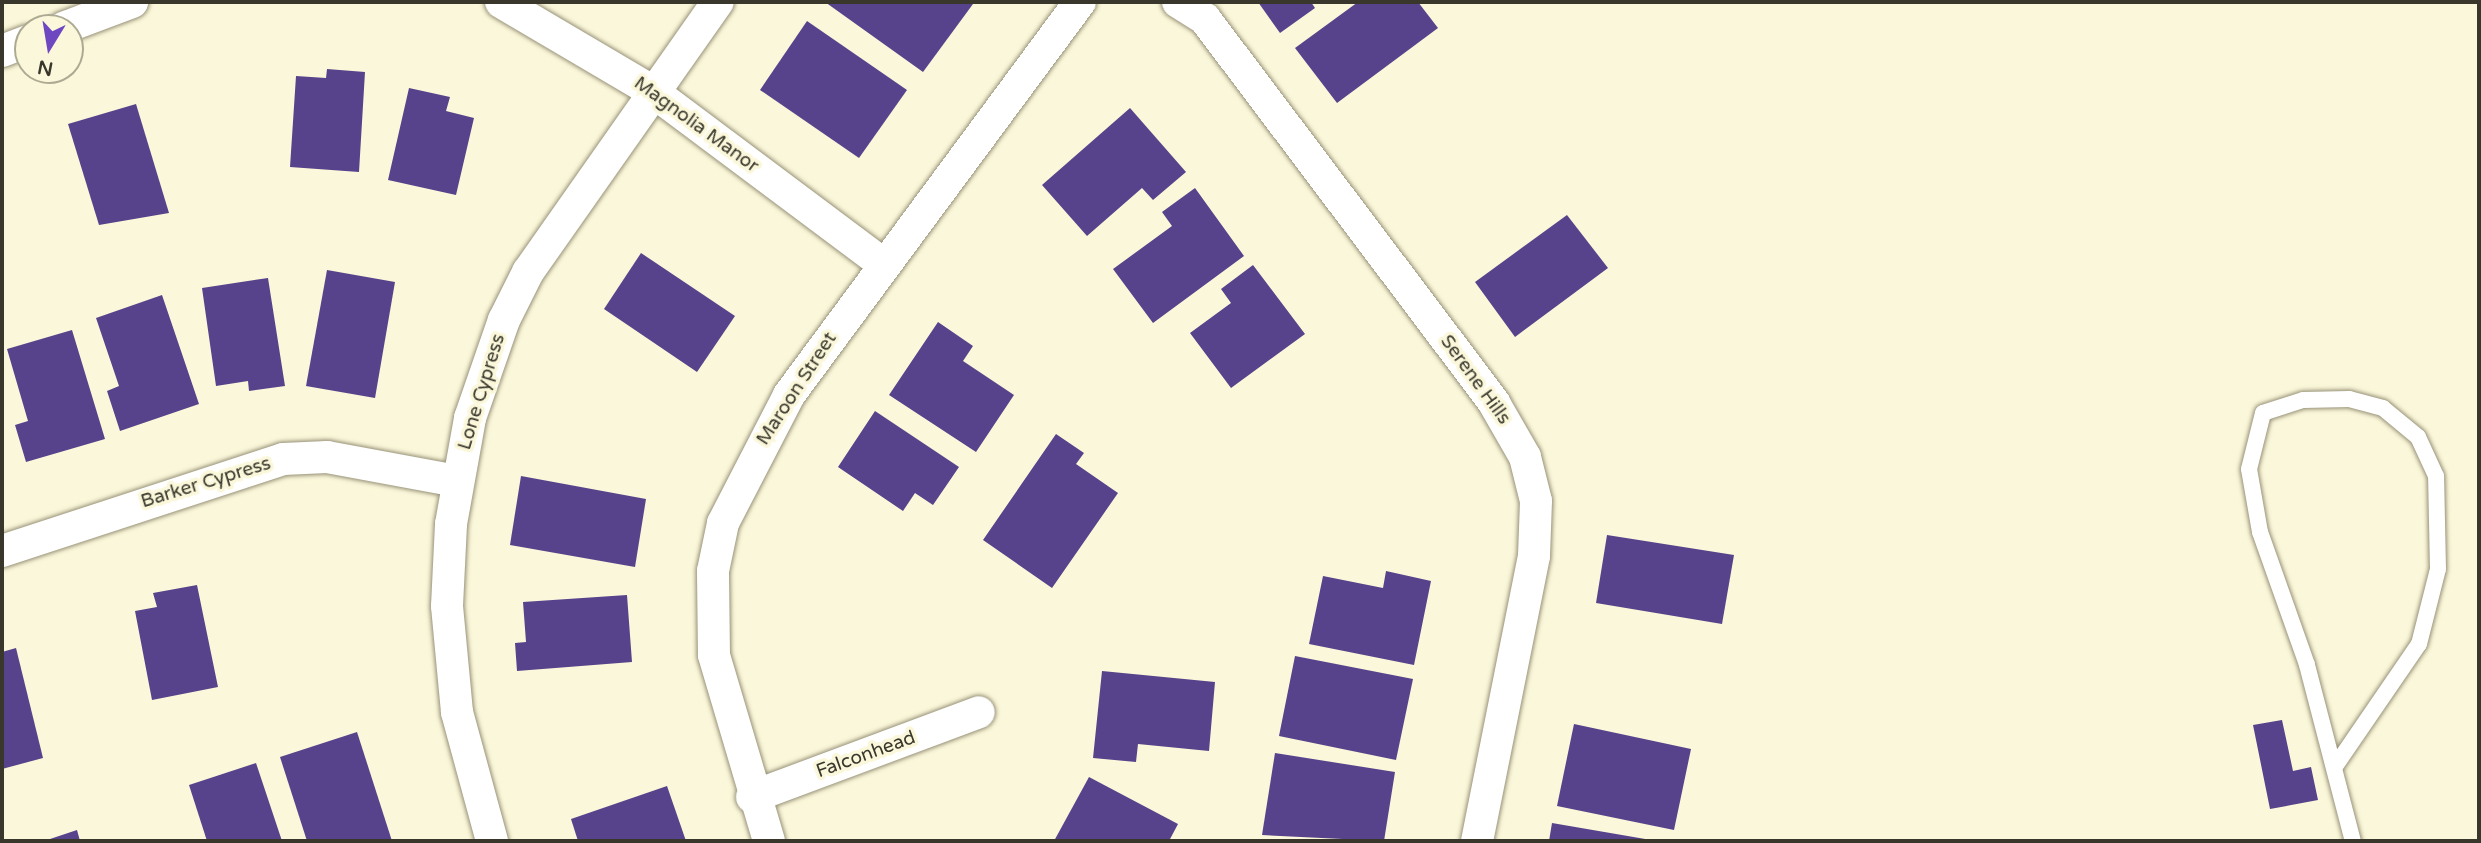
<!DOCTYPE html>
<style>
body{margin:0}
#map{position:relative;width:2481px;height:843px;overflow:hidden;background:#fbf7da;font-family:"Varela Round",sans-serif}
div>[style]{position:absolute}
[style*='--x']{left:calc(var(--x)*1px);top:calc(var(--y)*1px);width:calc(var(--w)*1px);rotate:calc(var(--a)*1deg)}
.building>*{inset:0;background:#56438c}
.roads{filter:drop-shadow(0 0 2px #979278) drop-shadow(0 0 2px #979278)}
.service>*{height:16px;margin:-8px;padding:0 8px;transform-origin:8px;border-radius:8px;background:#fff}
.minor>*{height:32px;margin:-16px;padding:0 16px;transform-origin:16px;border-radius:16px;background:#fff}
span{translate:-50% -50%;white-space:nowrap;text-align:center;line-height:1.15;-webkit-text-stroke:7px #fbf7da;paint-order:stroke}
.street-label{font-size:19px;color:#39372c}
.frame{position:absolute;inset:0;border:4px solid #39372c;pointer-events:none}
.north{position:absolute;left:14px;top:14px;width:70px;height:70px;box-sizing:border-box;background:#fbf7da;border:2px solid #adaa94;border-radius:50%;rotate:191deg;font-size:19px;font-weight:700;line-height:28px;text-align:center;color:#39372c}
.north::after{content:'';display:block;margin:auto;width:24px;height:32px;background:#6d48c1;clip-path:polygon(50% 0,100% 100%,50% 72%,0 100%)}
</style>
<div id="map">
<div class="building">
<div style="clip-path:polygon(825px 2px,970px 2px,973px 4px,923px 72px)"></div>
<div style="clip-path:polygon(1258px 2px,1311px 2px,1315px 8px,1280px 33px)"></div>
<div style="clip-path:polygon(1358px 2px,1418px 2px,1438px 28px,1337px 103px,1295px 48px)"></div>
<div style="clip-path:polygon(807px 21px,907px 90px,859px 158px,760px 90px)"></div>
<div style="clip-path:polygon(327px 69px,365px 72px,359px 172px,290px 167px,296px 76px,326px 78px)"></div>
<div style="clip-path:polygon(409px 88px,450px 97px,446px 111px,474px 118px,456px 195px,388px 180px)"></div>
<div style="clip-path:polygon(136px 104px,169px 213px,99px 225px,68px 124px)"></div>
<div style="clip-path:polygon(1130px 108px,1186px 172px,1153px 200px,1142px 188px,1087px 236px,1042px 185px)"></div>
<div style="clip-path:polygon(1195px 188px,1244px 256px,1153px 323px,1113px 269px,1172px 226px,1162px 212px)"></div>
<div style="clip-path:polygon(1567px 215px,1608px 268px,1515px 337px,1475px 282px)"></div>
<div style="clip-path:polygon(641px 253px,735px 316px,697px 372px,604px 309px)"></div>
<div style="clip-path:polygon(1253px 265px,1305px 334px,1231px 388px,1190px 333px,1231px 303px,1221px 289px)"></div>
<div style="clip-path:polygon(327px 270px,395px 282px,375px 398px,306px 386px)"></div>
<div style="clip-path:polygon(268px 278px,285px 386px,249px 391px,248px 381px,216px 386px,202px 288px)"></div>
<div style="clip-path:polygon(162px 295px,199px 404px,120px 431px,107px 391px,119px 386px,96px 318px)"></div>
<div style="clip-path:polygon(938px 322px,973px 346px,963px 361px,1014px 395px,976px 452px,889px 395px)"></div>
<div style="clip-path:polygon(72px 330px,105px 439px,26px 462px,15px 425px,28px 421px,7px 349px)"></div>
<div style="clip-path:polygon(875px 411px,959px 467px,933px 505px,915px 493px,903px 511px,838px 467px)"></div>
<div style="clip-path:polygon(1056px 434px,1084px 453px,1076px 464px,1118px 493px,1052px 588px,983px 540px)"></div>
<div style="clip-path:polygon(521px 476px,646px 499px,635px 567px,510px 545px)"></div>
<div style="clip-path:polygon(1607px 535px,1734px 555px,1722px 624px,1596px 603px)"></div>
<div style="clip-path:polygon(1386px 571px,1431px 581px,1414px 665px,1309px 644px,1323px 576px,1383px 588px)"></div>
<div style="clip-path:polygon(197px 585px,218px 687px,152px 700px,135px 611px,157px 607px,153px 593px)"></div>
<div style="clip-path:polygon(627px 595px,632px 662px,517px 671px,515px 643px,526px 642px,523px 602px)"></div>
<div style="clip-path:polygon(16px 648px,43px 758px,2px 769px,2px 652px)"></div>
<div style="clip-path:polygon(1295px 656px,1413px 679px,1396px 760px,1279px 736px)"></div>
<div style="clip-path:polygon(1102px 671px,1215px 682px,1209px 751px,1138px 744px,1136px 762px,1093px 758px)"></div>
<div style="clip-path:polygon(2282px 720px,2293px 771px,2311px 767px,2318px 800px,2270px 809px,2253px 725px)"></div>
<div style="clip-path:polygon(1574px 724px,1691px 749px,1674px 830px,1557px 806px)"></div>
<div style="clip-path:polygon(357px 732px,392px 841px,307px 841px,280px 757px)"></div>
<div style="clip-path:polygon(1275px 753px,1395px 772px,1384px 841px,1262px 835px)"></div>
<div style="clip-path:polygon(256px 763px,282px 841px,207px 841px,189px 785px)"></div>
<div style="clip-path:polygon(1089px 777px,1178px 824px,1169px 841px,1054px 841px)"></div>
<div style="clip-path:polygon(667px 786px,686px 841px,578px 841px,571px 819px)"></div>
<div style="clip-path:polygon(1552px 823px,1651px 840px,1651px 841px,1549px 841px)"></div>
<div style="clip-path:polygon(77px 830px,80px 841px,44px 841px)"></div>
</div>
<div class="roads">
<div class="service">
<div style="--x:2336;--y:765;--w:147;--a:-55.6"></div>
<div style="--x:2419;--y:644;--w:77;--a:-75.8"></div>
<div style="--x:2438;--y:569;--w:93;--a:-91.2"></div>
<div style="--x:2436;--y:476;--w:43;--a:-114.8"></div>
<div style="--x:2418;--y:437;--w:45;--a:-140.4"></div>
<div style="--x:2383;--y:408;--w:35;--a:-165"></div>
<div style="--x:2349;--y:399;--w:46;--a:178.8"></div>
<div style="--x:2303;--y:400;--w:42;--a:162"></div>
<div style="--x:2263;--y:413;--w:58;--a:104"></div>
<div style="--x:2249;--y:469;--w:64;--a:80.1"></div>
<div style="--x:2260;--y:532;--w:141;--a:70.5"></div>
<div style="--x:2307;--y:665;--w:182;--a:75.4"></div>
</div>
<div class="minor">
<div style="--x:501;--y:2;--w:175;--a:30.5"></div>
<div style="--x:652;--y:91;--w:287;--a:36.8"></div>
<div style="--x:1178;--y:2;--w:32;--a:32"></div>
<div style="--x:1205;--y:19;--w:481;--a:53"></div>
<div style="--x:1494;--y:403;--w:62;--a:60.1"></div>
<div style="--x:1525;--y:457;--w:45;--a:76"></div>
<div style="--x:1536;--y:501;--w:55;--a:92.1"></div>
<div style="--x:1534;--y:556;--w:291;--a:101.3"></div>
<div style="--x:63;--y:28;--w:74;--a:-20.6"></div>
<div style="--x:2;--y:51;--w:28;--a:-21"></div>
<div style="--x:2;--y:551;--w:296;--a:-18.1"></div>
<div style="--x:283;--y:459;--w:44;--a:-2.6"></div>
<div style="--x:327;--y:457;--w:132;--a:10.5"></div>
<div style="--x:752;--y:797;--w:242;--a:-20.5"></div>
<div style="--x:492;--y:841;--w:134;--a:-105.2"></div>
<div style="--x:457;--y:712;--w:106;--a:-95.4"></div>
<div style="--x:447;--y:606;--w:82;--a:-87.2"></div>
<div style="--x:451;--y:524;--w:108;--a:-79.8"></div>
<div style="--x:470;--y:418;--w:104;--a:-70.9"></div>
<div style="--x:504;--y:320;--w:54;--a:-63.4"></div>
<div style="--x:528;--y:272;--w:330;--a:-54.9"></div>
<div style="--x:769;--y:841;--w:194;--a:-106.5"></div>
<div style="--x:714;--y:655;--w:84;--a:-90.7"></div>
<div style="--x:713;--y:571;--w:49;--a:-78.2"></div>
<div style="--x:723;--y:523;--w:144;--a:-62.7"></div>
<div style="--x:789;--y:395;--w:489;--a:-53.5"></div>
</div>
</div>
<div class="street-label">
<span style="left:696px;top:125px;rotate:36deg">Magnolia Manor</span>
<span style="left:1475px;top:380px;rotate:54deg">Serene Hills</span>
<span style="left:797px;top:389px;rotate:-57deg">Maroon Street</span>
<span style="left:482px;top:392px;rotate:-73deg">Lone Cypress</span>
<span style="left:206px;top:483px;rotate:-17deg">Barker Cypress</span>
<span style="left:866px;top:755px;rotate:-20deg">Falconhead</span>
</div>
<div class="frame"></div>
<div class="north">N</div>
</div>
